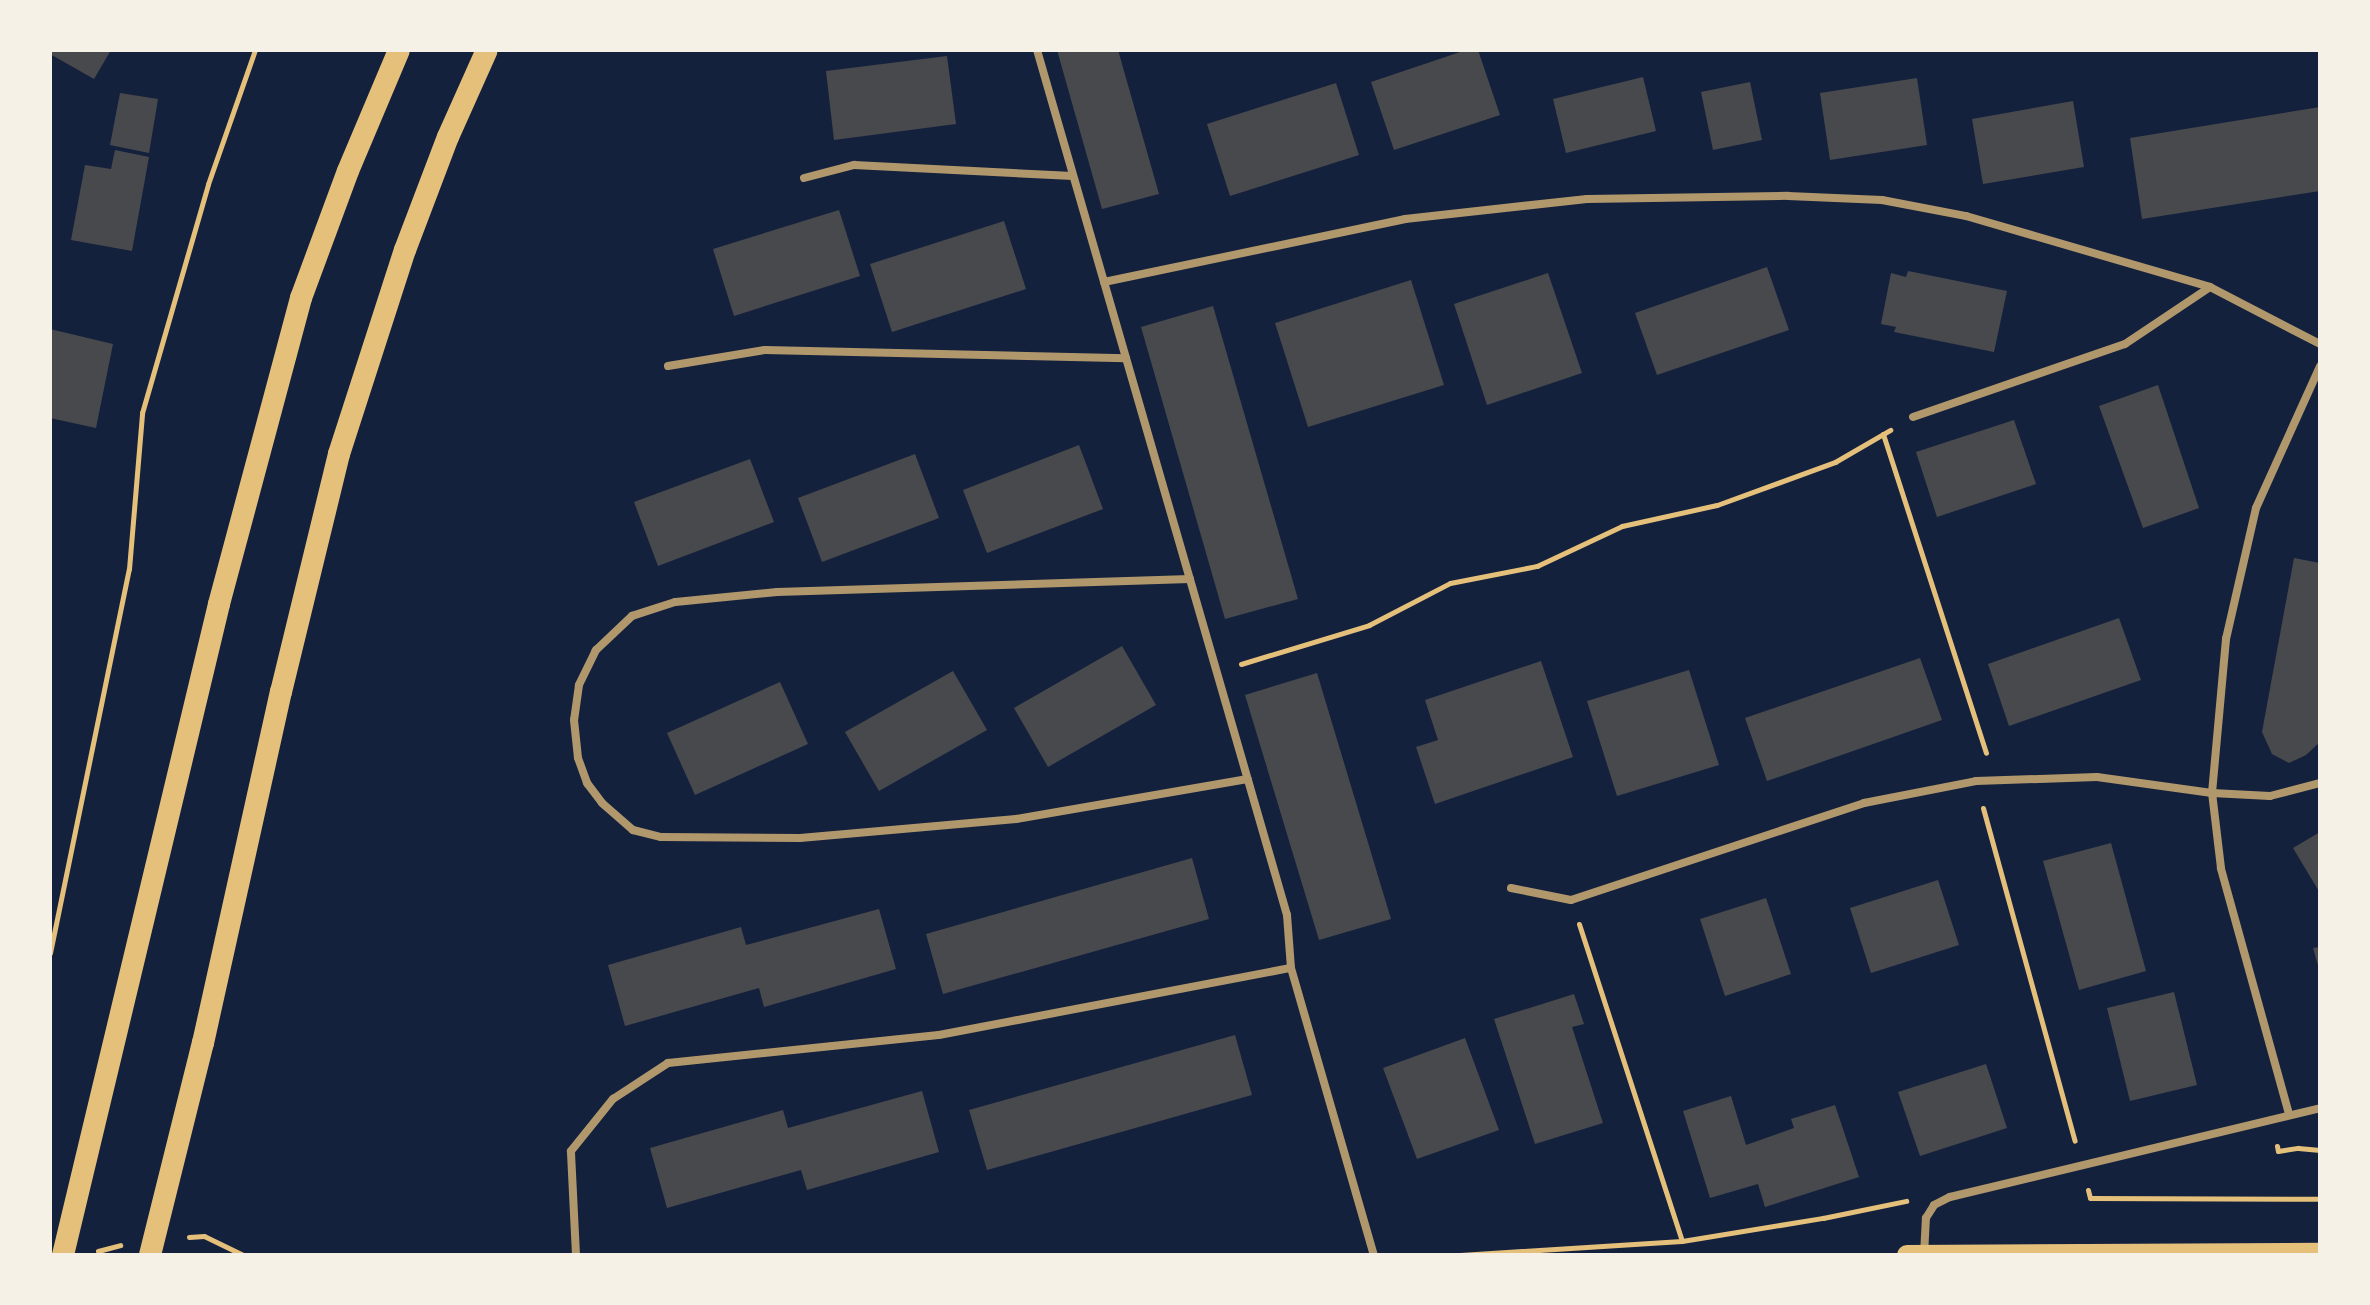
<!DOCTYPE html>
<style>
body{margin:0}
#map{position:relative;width:2370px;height:1305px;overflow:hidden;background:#14213d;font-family:Inter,sans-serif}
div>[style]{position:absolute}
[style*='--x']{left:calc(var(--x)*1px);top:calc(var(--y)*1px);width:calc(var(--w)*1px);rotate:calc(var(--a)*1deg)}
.building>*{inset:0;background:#48494c}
.path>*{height:5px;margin:-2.5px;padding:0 2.5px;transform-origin:2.5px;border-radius:2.5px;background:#e5c07b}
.minor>*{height:8px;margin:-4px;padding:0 4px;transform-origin:4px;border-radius:4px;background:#b1986c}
.primary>*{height:20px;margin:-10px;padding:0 10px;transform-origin:10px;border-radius:10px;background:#e5c07b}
.trunk>*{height:22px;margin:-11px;padding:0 11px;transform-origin:11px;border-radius:11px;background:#e5c07b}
span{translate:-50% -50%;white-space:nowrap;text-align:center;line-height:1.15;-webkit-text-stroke:8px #f6f1e7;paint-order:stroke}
.frame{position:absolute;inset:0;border:52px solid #f6f1e7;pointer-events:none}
</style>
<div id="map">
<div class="building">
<div style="clip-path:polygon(50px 50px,111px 50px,94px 79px,50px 54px)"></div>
<div style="clip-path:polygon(1057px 50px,1118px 50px,1159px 194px,1102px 209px)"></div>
<div style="clip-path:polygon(1466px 50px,1478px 50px,1500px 115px,1394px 150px,1371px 82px)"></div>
<div style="clip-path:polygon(947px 56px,956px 124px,834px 140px,826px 71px)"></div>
<div style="clip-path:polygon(1643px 77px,1656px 131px,1566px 153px,1553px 99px)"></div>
<div style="clip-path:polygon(1917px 78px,1927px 145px,1830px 160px,1820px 93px)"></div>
<div style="clip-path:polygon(1750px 82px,1762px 140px,1713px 150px,1701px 92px)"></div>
<div style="clip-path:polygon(1336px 83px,1359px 155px,1230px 196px,1207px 124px)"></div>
<div style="clip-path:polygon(120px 93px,158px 99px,149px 153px,110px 145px)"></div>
<div style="clip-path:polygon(2073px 101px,2084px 167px,1983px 184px,1972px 119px)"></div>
<div style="clip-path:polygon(2320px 107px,2320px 191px,2142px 219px,2130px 138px)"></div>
<div style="clip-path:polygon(115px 150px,149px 157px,132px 251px,71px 240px,85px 165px,111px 169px)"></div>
<div style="clip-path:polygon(839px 210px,860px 276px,734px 316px,713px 249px)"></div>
<div style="clip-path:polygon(1004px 221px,1026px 289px,892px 332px,870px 264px)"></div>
<div style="clip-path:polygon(1767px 267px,1789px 330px,1657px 375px,1635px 313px)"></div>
<div style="clip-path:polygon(1908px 271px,2007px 291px,1994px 352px,1894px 332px,1896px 327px,1881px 324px,1891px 273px,1906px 277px)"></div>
<div style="clip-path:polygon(1548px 273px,1582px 373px,1487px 405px,1454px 304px)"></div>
<div style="clip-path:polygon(1411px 280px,1444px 385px,1308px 427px,1275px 323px)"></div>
<div style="clip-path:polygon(1213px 306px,1298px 599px,1225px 619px,1141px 327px)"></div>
<div style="clip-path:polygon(50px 329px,113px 344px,96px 428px,50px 418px)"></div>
<div style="clip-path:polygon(2158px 385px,2199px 508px,2143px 528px,2099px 406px)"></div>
<div style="clip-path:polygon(2014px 420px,2036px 484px,1937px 517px,1916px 452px)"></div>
<div style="clip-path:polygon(1079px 445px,1103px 509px,987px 553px,963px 490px)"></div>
<div style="clip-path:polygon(915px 454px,939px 518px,822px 562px,798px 498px)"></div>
<div style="clip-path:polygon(750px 459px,774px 522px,658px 566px,634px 502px)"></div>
<div style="clip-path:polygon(2294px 558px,2320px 563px,2320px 742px,2306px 755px,2289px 763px,2272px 754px,2262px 732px)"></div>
<div style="clip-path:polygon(2119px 618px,2141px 680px,2009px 726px,1988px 664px)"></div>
<div style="clip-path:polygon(1122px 646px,1156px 705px,1048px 767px,1014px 708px)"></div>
<div style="clip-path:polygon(1920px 658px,1942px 720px,1767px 781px,1745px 718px)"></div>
<div style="clip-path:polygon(1541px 661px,1573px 757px,1435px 804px,1416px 747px,1438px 740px,1425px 700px)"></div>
<div style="clip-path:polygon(1689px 670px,1719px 765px,1617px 796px,1587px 701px)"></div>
<div style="clip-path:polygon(953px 671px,987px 730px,879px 791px,845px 732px)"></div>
<div style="clip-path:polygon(1317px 673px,1391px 919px,1319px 940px,1245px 695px)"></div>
<div style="clip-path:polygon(780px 682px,808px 744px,695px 795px,667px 733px)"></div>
<div style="clip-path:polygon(2320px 832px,2320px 893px,2293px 848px)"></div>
<div style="clip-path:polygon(2111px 843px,2146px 971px,2079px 990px,2043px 861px)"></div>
<div style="clip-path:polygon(1192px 858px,1209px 919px,943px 994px,926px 934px)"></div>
<div style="clip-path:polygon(1938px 880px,1959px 945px,1871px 973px,1850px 908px)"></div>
<div style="clip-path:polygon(1766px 898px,1791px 974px,1725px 996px,1700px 919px)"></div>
<div style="clip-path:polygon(879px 909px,896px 969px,764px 1007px,759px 988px,625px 1026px,608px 965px,741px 927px,746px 945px)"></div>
<div style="clip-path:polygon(2320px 947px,2320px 969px,2319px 969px,2313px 948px)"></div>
<div style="clip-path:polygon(2174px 992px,2197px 1085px,2130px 1101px,2107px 1008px)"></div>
<div style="clip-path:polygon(1574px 994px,1584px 1024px,1572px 1027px,1603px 1123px,1535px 1144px,1494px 1019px)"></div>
<div style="clip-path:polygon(1235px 1035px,1252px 1095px,987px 1170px,969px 1110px)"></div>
<div style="clip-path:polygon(1465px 1038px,1499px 1130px,1417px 1159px,1383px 1068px)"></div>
<div style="clip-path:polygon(1986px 1064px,2007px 1128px,1920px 1156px,1898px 1092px)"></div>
<div style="clip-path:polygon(922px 1091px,939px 1152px,807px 1190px,801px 1170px,667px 1208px,650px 1148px,783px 1110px,788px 1128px)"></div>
<div style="clip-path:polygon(1731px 1096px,1746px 1145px,1794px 1128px,1791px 1119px,1835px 1105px,1859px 1177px,1765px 1207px,1758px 1184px,1710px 1198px,1683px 1111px)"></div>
</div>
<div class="path">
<div style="--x:1883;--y:434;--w:335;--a:72.1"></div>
<div style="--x:1241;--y:664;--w:134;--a:-16.9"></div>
<div style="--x:1369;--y:625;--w:91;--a:-27.4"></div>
<div style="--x:1450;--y:583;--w:89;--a:-11.1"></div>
<div style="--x:1537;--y:566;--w:94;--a:-25.2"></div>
<div style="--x:1622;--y:526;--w:97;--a:-12.5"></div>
<div style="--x:1717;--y:505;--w:126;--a:-20"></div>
<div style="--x:1835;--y:462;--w:64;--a:-30.2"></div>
<div style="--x:1983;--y:808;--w:345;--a:74.6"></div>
<div style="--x:1579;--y:924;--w:333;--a:72"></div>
<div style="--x:50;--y:953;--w:392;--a:-78.4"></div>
<div style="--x:129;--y:569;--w:157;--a:-85.2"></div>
<div style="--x:142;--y:413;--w:238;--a:-73.9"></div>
<div style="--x:208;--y:184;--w:142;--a:-70.7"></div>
<div style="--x:2277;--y:1146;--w:5;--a:79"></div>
<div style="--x:2278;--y:1151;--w:20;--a:-9"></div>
<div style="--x:2298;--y:1148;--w:22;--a:5"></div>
<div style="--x:2088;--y:1190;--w:8;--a:76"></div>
<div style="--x:2090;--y:1198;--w:230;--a:0.2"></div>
<div style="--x:189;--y:1237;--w:15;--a:-4"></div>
<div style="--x:204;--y:1236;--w:43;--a:26"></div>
<div style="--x:98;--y:1251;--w:23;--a:-15"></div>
<div style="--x:1460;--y:1255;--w:222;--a:-3.6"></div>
<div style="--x:1682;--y:1241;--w:143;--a:-9.3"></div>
<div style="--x:1823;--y:1218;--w:85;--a:-11.6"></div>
</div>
<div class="minor">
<div style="--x:1037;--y:50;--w:900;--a:73.88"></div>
<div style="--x:1287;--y:915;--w:53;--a:85.7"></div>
<div style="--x:1291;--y:968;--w:299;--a:73.9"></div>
<div style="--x:804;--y:178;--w:52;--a:-14.6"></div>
<div style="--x:854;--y:165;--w:219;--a:2.9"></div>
<div style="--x:1104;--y:282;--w:308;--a:-11.8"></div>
<div style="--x:1405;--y:219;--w:183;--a:-6.3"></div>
<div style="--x:1587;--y:199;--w:201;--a:-0.9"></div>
<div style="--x:1788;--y:196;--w:94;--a:2.4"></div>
<div style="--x:1882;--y:200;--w:86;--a:10.8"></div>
<div style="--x:1966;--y:216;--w:254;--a:16.2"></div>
<div style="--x:2210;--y:287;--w:124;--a:27.4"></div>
<div style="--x:668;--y:366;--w:98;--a:-9.4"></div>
<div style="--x:765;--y:350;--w:361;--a:1.3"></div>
<div style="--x:1913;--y:417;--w:224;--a:-19"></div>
<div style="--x:2125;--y:344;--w:102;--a:-33.8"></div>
<div style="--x:1190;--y:579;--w:413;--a:178.2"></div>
<div style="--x:777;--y:592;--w:102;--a:174.4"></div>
<div style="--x:675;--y:602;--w:45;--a:162"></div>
<div style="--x:632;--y:616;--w:50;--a:136.6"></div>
<div style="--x:596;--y:650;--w:39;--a:116"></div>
<div style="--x:579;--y:685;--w:35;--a:98"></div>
<div style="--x:574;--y:720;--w:38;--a:84"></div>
<div style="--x:578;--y:758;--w:27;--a:70"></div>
<div style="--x:587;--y:783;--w:25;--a:53"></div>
<div style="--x:602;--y:803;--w:41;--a:41.1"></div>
<div style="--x:633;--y:830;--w:29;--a:14"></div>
<div style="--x:661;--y:837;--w:139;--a:0.4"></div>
<div style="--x:800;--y:838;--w:217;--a:-5"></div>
<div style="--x:1016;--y:819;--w:235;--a:-9.8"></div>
<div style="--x:1511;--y:888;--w:61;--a:11.3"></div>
<div style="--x:1571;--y:900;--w:309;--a:-18.3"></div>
<div style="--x:1864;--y:803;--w:114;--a:-11.1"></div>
<div style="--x:1976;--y:781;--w:121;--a:-1.9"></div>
<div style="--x:2097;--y:777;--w:116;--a:7.9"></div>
<div style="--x:2212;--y:793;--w:58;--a:3"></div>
<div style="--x:2270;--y:796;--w:52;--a:-14.6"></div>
<div style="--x:2289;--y:1114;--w:255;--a:-105.5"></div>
<div style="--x:2221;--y:868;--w:76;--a:-96.8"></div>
<div style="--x:2212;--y:793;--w:155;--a:-84.8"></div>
<div style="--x:2226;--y:639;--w:134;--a:-77.1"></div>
<div style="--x:2256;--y:508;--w:156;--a:-65.7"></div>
<div style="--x:576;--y:1255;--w:104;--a:-92.8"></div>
<div style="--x:571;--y:1151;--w:67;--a:-51.1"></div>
<div style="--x:613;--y:1099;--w:66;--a:-33.2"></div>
<div style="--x:668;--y:1063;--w:272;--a:-5.9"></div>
<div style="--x:939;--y:1035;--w:358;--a:-10.8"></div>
<div style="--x:1924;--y:1255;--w:37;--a:-87"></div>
<div style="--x:1926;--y:1218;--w:15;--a:-58"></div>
<div style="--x:1934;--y:1205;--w:18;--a:-27"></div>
<div style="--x:1950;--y:1197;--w:381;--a:-13.5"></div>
</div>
<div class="primary">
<div style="--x:1907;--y:1255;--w:413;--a:-0.3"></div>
</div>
<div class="trunk">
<div style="--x:63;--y:1255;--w:669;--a:-76.52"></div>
<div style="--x:219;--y:604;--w:317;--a:-75"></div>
<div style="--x:301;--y:298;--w:135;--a:-69.7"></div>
<div style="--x:348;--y:171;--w:131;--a:-67.1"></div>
<div style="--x:150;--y:1255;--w:219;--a:-76"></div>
<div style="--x:203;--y:1043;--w:360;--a:-77.5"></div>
<div style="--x:281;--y:692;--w:245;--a:-76.3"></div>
<div style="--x:339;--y:454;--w:214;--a:-72.1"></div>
<div style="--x:405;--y:250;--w:121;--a:-69.2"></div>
<div style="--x:448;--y:137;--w:95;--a:-65.9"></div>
</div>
<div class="frame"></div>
</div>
